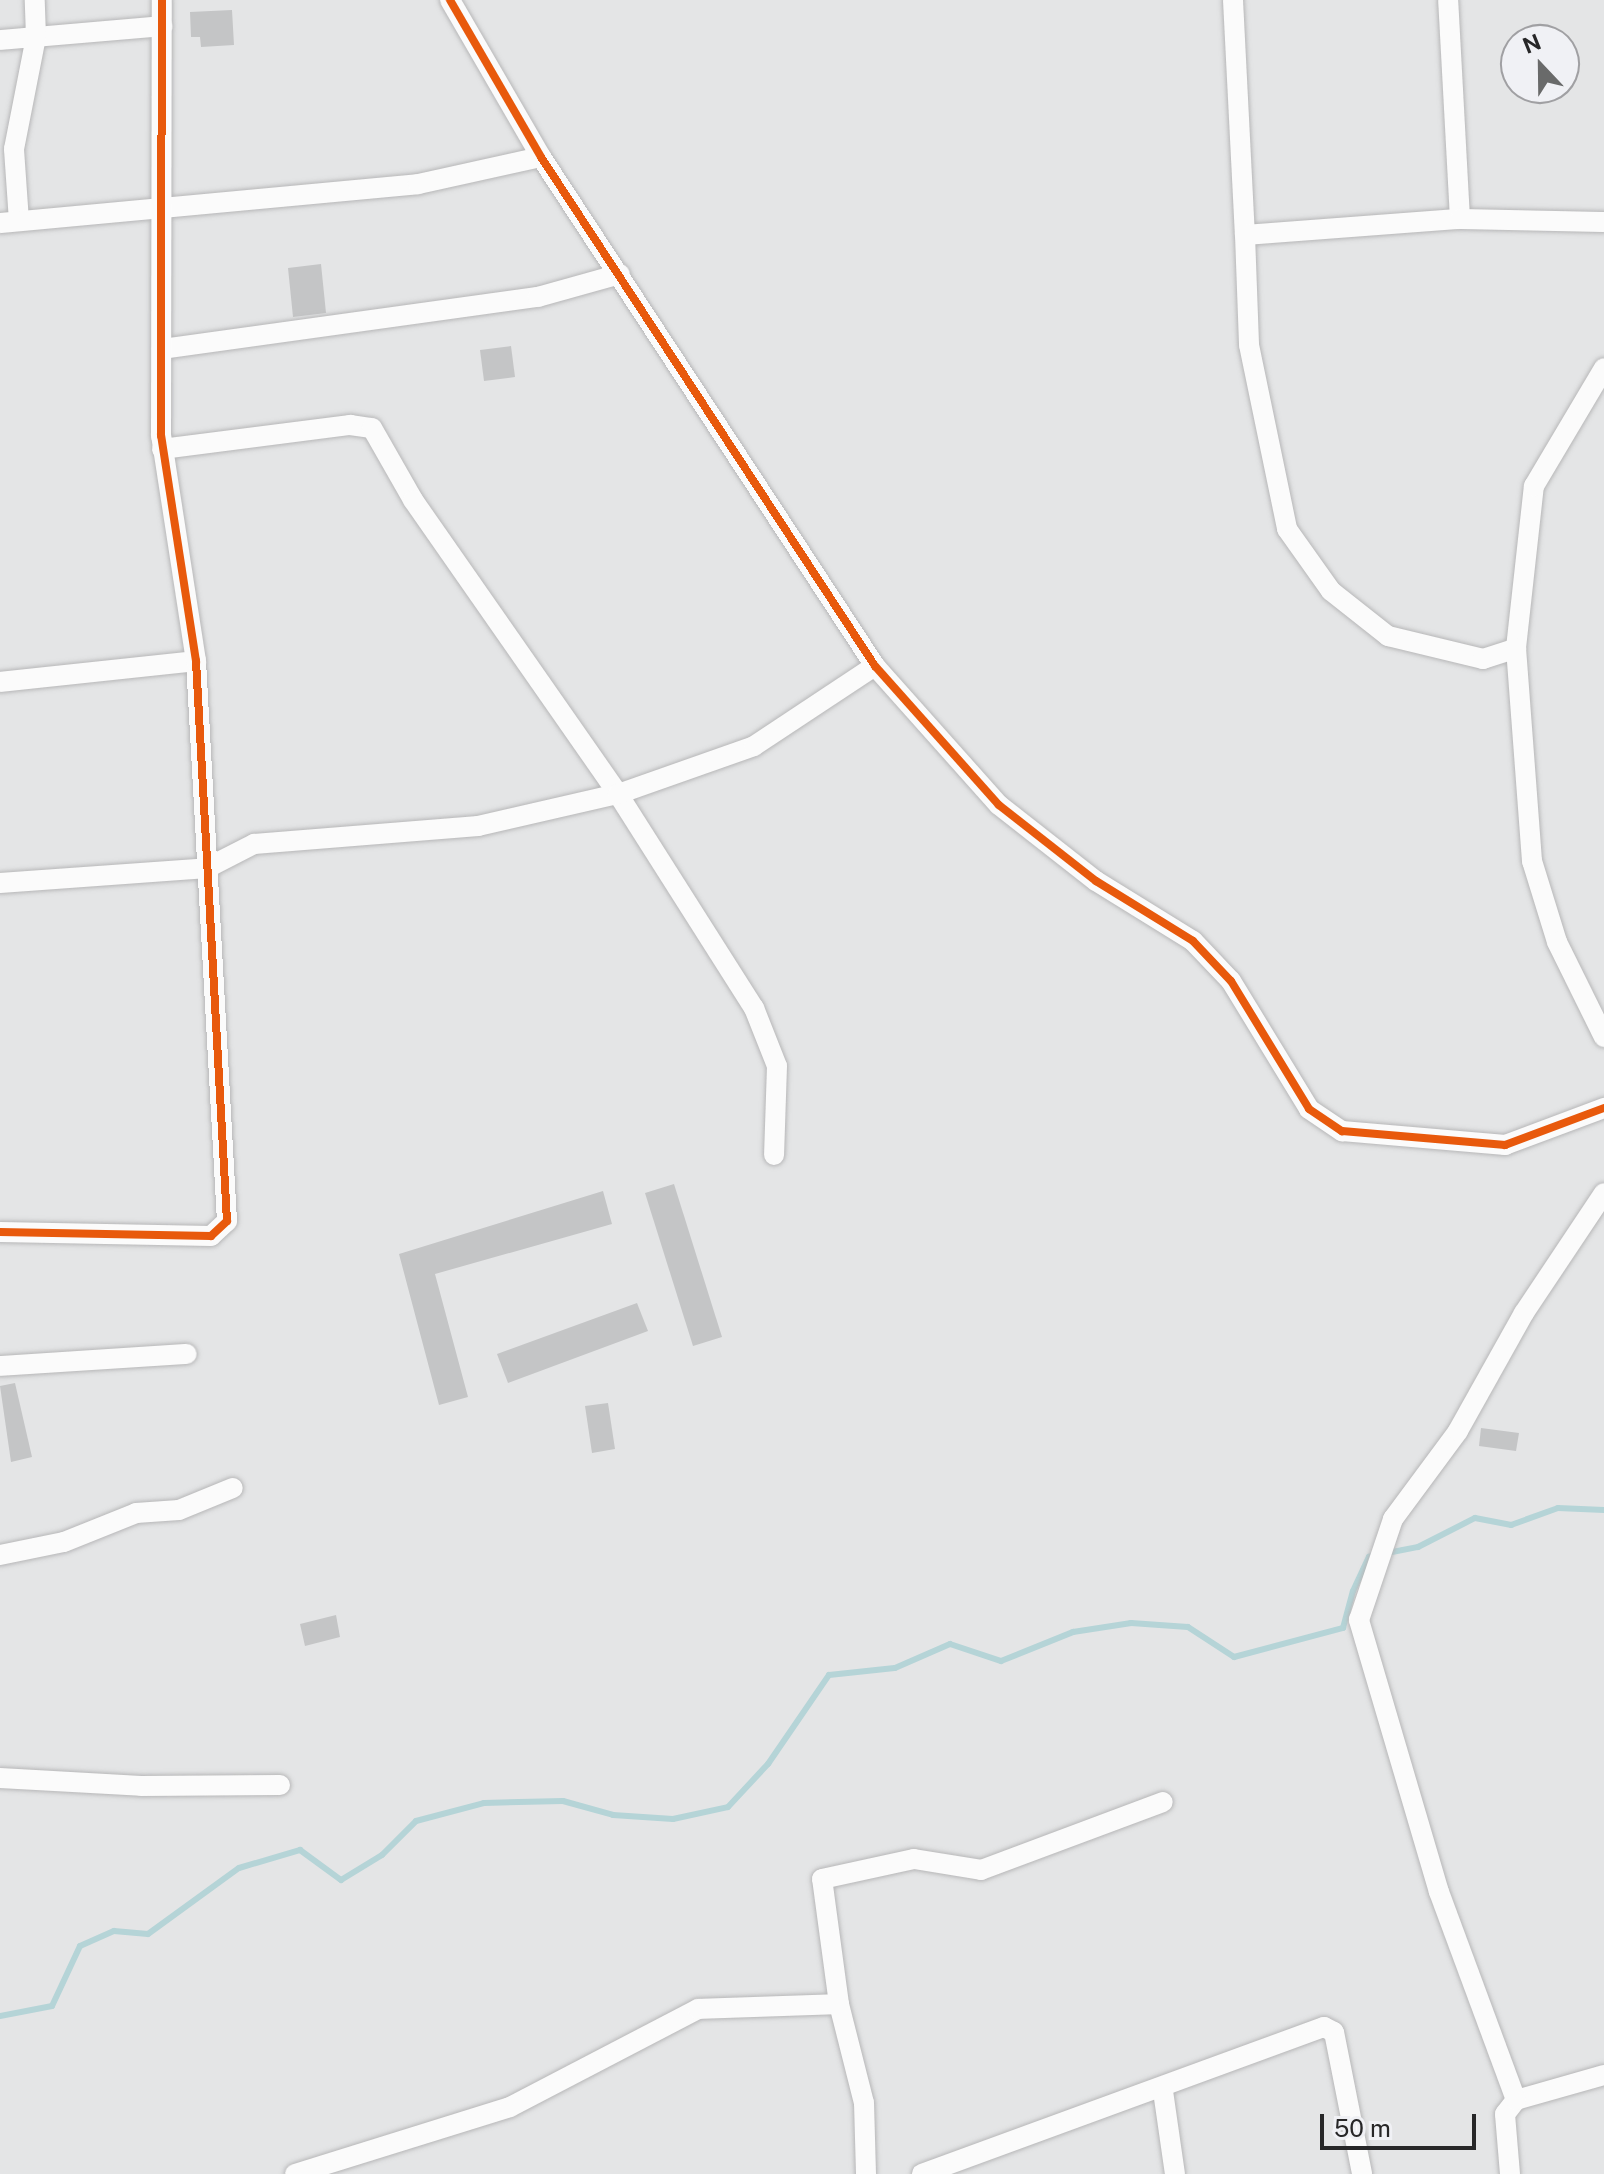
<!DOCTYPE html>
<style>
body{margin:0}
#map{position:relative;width:1604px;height:2174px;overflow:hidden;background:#e4e5e6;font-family:"Public Sans",sans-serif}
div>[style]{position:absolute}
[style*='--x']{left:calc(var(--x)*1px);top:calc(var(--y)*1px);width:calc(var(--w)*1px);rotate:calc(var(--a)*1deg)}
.stream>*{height:6px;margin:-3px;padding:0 3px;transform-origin:3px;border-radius:3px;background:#b5d4d7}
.building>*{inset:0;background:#c4c5c6}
.roads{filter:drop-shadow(0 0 2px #b7b7b8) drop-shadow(0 0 2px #b7b7b8)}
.street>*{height:20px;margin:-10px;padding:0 10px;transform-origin:10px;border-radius:10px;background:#fbfbfb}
.cycleway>*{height:8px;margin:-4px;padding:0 4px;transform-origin:4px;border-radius:4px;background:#e8590c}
span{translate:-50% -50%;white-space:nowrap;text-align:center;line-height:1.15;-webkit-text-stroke:7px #f0f1f5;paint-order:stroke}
.north{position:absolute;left:1500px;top:24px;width:80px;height:80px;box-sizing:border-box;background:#f0f1f5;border:2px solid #a0a0a3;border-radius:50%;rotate:338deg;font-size:22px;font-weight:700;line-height:32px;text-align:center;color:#272728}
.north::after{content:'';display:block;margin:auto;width:28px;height:36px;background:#696a6a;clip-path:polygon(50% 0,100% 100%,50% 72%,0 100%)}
.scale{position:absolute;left:1320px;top:2114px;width:156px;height:36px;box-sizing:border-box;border:4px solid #272728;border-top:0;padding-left:10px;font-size:24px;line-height:28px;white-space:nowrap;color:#272728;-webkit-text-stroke:6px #f0f1f5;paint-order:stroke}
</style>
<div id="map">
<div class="stream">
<div style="--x:1387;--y:1553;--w:32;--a:-11"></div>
<div style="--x:1418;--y:1547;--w:64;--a:-27"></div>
<div style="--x:1475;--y:1518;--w:37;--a:11"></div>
<div style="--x:1511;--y:1525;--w:50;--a:-19.9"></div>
<div style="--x:1558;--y:1508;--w:46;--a:2.5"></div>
<div style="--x:0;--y:2016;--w:53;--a:-10.9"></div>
<div style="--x:52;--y:2006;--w:66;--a:-65"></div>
<div style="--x:80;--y:1946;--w:37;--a:-24"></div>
<div style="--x:114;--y:1931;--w:34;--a:5"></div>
<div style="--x:148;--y:1934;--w:112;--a:-36"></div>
<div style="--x:239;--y:1868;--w:64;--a:-16.4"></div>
<div style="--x:300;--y:1850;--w:51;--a:36.2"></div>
<div style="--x:341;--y:1880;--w:48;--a:-31.4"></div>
<div style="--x:382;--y:1855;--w:48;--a:-45"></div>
<div style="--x:416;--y:1821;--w:70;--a:-14.8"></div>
<div style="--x:484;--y:1803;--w:79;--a:-1.5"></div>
<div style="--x:563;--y:1801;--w:52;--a:15.6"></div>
<div style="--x:613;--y:1815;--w:60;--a:3.8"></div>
<div style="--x:673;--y:1819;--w:56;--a:-12.3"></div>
<div style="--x:728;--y:1807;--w:59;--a:-47.1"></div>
<div style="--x:768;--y:1764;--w:108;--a:-55.6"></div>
<div style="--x:829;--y:1675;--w:66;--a:-6.1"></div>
<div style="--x:895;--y:1668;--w:60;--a:-23.6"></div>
<div style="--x:950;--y:1644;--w:54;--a:18.4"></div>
<div style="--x:1001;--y:1661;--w:78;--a:-21.9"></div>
<div style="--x:1073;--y:1632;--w:59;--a:-8.8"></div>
<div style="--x:1131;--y:1623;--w:57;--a:4"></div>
<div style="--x:1188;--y:1627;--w:55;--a:33.1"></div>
<div style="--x:1234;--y:1657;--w:113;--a:-14.9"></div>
<div style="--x:1343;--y:1628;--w:38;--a:-75"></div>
<div style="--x:1353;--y:1591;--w:38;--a:-65"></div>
<div style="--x:1369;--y:1557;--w:7;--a:-8"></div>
</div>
<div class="building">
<div style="clip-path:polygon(232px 10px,234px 45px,201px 47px,200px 37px,191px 37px,190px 12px)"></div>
<div style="clip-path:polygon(321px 264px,326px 313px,293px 317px,288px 268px)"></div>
<div style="clip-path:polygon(511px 346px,515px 377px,484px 381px,480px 350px)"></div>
<div style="clip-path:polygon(674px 1184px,722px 1337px,693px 1346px,645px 1193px)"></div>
<div style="clip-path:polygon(603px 1191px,612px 1224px,435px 1274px,468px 1397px,439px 1405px,399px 1254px)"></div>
<div style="clip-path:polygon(637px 1303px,648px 1331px,508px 1383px,497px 1354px)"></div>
<div style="clip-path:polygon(15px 1383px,32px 1457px,11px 1462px,0 1386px)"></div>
<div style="clip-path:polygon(608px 1403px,615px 1449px,592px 1453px,585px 1406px)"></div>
<div style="clip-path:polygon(1481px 1428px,1519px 1433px,1516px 1451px,1479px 1446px)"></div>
<div style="clip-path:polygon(336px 1615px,340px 1637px,305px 1646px,300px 1624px)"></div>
</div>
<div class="roads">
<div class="street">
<div style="--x:450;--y:0;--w:181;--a:59.9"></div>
<div style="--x:541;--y:157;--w:609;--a:56.73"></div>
<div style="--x:875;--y:666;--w:186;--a:48.3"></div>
<div style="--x:999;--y:805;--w:123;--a:38.1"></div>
<div style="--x:1096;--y:881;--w:114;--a:31.7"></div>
<div style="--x:1193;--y:941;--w:55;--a:46.5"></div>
<div style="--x:1231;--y:981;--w:150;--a:58.6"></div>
<div style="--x:1309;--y:1109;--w:40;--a:34"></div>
<div style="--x:1342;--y:1131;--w:164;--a:4.9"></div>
<div style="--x:1505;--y:1145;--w:106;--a:-20.5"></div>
<div style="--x:1233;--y:0;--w:235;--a:87.1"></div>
<div style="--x:1245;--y:235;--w:216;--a:-4.3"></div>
<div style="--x:1460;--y:219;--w:219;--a:-93.1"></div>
<div style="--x:0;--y:40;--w:163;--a:-4.9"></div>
<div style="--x:1460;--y:219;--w:144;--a:1.2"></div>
<div style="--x:19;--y:221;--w:72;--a:-94"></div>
<div style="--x:14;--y:149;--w:114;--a:-78.9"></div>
<div style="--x:36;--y:37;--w:37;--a:-92"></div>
<div style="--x:0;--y:223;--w:420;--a:-5.3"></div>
<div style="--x:418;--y:184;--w:126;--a:-12.4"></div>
<div style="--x:1245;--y:235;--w:110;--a:87.9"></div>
<div style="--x:1249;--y:345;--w:188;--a:78.3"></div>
<div style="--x:1287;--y:529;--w:76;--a:54.6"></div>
<div style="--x:1331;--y:591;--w:73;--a:38.3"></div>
<div style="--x:1388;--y:636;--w:98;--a:13.6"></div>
<div style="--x:1483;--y:659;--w:35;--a:-18"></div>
<div style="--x:1516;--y:648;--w:163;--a:-83.7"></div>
<div style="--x:1534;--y:486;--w:137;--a:-59.3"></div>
<div style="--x:162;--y:349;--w:380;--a:-7.9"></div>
<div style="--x:538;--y:297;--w:85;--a:-15.7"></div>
<div style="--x:162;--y:449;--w:190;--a:-7.3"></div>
<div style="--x:350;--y:425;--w:22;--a:8"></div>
<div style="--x:372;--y:428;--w:83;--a:60.3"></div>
<div style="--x:413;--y:500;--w:358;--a:55.1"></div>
<div style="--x:618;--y:794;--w:254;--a:57.6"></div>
<div style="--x:754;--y:1008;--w:62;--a:68.4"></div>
<div style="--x:777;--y:1066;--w:89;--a:91.9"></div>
<div style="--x:1516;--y:648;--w:214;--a:85.7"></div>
<div style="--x:1532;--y:861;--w:85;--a:72.8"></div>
<div style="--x:1557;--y:942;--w:106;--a:63.7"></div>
<div style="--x:0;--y:682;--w:197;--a:-6.1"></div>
<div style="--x:0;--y:883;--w:208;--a:-4.1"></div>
<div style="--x:207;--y:868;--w:53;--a:-27.1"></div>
<div style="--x:254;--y:844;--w:225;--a:-4.6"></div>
<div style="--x:478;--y:826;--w:144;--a:-12.9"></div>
<div style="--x:618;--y:794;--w:144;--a:-19.4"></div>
<div style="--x:754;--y:746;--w:145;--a:-33.5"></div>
<div style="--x:0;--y:1232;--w:211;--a:1.1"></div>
<div style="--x:211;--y:1236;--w:22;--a:-43"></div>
<div style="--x:227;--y:1221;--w:561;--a:-93.17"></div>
<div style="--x:196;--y:661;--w:228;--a:-98.8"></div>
<div style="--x:161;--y:436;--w:436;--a:-89.9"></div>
<div style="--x:0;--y:1366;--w:187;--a:-3.7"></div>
<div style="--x:0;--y:1555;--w:65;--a:-11.5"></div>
<div style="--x:64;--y:1542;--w:78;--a:-21.9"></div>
<div style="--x:136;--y:1513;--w:43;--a:-4"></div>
<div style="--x:179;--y:1510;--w:58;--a:-22.2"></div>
<div style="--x:0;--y:1778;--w:141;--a:3.2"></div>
<div style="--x:141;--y:1786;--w:139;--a:-0.4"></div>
<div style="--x:1163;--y:2091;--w:84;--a:81.8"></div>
<div style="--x:1516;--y:2100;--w:91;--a:-15.9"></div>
<div style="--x:295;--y:2174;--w:225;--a:-17.3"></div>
<div style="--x:510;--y:2107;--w:212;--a:-27.5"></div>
<div style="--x:698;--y:2009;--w:141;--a:-2"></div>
<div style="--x:866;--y:2174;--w:71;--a:-91.6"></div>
<div style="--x:864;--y:2103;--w:102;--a:-104.2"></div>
<div style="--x:839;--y:2004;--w:126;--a:-97.7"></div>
<div style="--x:822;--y:1879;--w:94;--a:-12.3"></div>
<div style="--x:914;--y:1859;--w:68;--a:9.3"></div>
<div style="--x:981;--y:1870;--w:194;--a:-20.5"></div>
<div style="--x:922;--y:2174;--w:428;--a:-20.1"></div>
<div style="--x:1324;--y:2027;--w:11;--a:27"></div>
<div style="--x:1334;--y:2032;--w:145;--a:78.8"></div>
<div style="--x:1510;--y:2174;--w:60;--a:-94.8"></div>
<div style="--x:1505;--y:2114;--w:18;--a:-52"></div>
<div style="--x:1516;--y:2100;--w:222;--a:-110.3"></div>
<div style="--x:1439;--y:1892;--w:284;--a:-106.4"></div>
<div style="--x:1359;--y:1620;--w:107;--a:-71.4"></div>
<div style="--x:1393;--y:1519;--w:109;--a:-53.5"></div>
<div style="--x:1458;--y:1431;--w:135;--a:-60.8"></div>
<div style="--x:1524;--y:1313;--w:144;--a:-56.3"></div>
</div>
</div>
<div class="cycleway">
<div style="--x:450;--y:0;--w:181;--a:59.9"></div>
<div style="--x:541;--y:157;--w:609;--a:56.73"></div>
<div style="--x:875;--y:666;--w:186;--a:48.3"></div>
<div style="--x:999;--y:805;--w:123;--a:38.1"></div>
<div style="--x:1096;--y:881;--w:114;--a:31.7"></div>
<div style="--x:1193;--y:941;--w:55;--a:46.5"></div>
<div style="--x:1231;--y:981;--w:150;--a:58.6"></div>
<div style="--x:1309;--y:1109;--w:40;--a:34"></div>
<div style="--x:1342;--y:1131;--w:164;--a:4.9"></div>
<div style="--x:1505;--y:1145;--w:106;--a:-20.5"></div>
<div style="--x:0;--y:1232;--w:211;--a:1.1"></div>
<div style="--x:211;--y:1236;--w:22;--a:-43"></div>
<div style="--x:227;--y:1221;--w:561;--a:-93.17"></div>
<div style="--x:196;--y:661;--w:228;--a:-98.8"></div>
<div style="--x:161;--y:436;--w:436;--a:-89.9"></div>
</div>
<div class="north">N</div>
<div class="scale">50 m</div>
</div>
